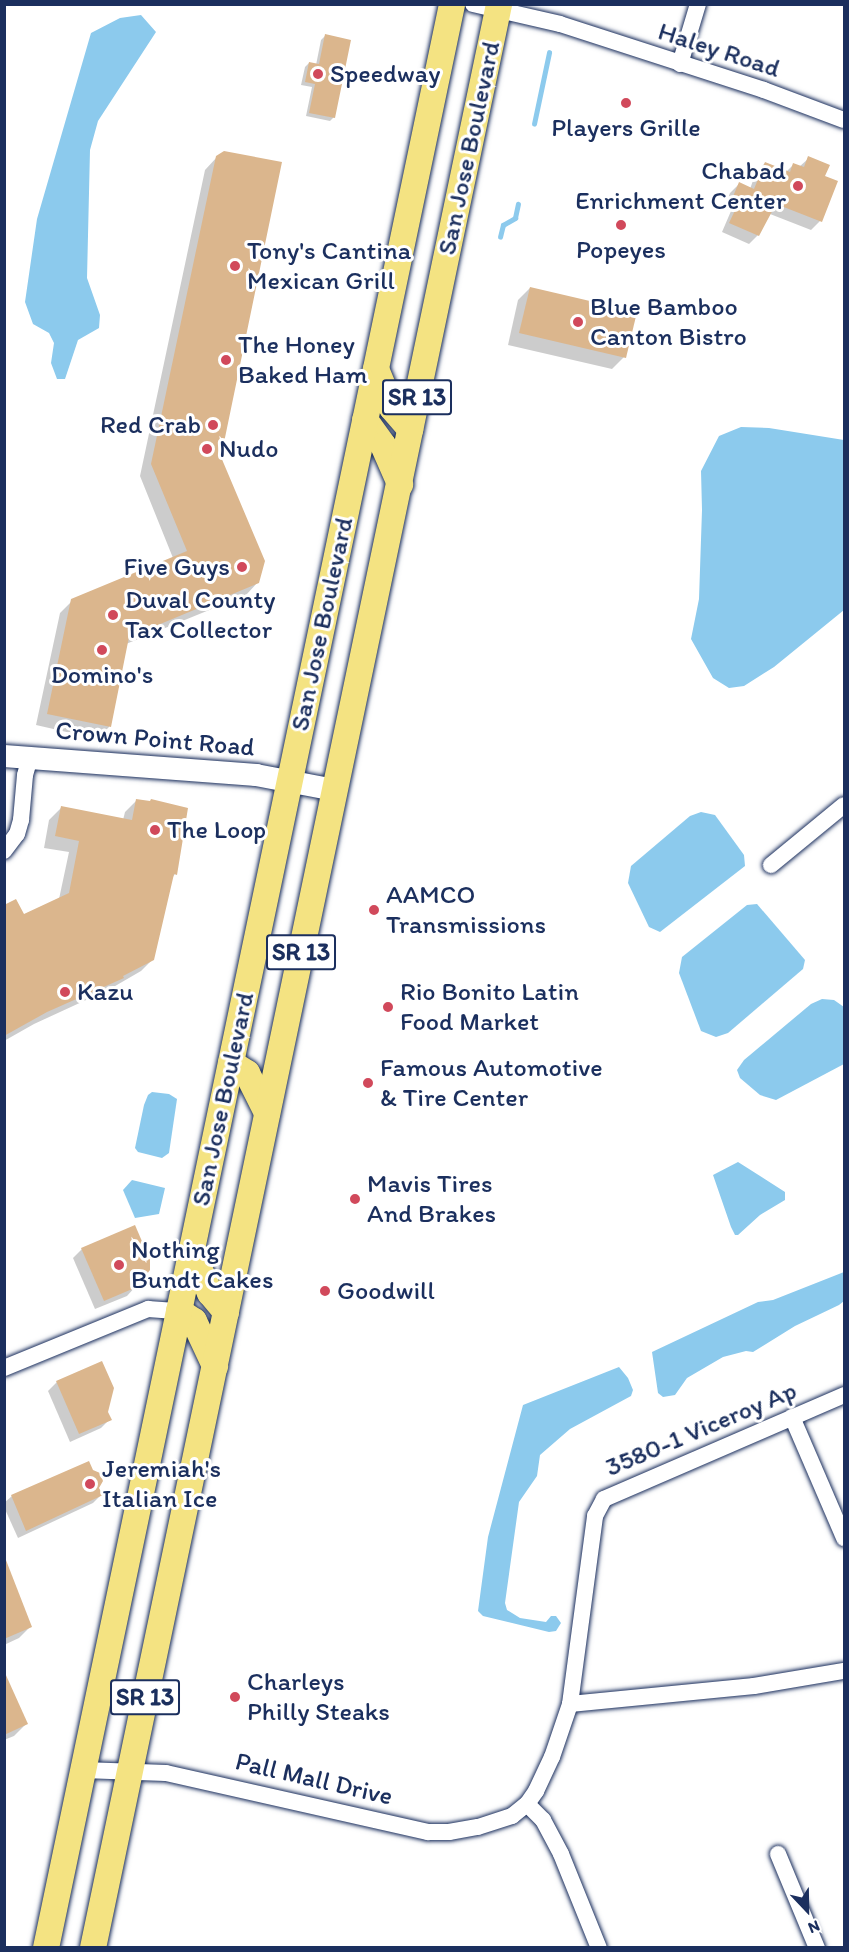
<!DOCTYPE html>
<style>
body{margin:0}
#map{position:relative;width:849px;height:1952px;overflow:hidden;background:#fff;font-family:Itim,sans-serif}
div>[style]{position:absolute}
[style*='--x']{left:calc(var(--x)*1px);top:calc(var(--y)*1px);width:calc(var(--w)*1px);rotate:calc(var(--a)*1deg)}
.water>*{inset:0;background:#8ccaed}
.shadow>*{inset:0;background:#0003}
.stream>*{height:4.5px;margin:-2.25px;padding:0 2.25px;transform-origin:2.25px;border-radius:2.25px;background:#8ccaed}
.building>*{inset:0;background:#dbb68d}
.roads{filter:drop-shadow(0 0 2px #1b2f5e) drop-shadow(0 0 2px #1b2f5e)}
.street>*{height:16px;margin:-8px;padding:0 8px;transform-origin:8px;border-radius:8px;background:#fff}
.secondary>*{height:22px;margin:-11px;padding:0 11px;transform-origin:11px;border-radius:11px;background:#fff}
.primary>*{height:26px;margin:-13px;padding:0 13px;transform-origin:13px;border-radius:13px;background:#f4e382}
.dots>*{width:16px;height:16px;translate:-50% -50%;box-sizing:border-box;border:3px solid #fff;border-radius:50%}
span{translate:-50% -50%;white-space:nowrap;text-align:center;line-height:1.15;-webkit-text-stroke:6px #fff;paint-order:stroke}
.shield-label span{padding:2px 4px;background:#fff;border:2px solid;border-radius:4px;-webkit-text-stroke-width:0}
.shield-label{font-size:24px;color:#1b2f5e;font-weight:700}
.street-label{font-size:26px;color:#1b2f5e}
.poi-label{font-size:26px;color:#1b2f5e}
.left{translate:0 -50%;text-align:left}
.right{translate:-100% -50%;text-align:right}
.frame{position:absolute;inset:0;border:6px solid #1b2f5e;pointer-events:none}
.north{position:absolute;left:777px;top:1880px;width:60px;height:60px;-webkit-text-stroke:4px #fff;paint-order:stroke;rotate:158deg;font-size:16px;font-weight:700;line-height:24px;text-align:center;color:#1b2f5e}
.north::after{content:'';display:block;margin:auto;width:21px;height:27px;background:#1b2f5e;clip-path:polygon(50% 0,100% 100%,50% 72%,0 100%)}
</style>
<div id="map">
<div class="water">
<div style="clip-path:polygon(141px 15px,156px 32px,98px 121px,90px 150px,87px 278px,100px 315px,99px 328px,78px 340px,65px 379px,57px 379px,51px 363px,54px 343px,49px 333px,33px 324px,25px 302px,37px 219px,91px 33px,120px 18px)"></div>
<div style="clip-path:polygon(741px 427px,769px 428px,844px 440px,844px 610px,774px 667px,744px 686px,729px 688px,713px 678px,691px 639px,699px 599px,702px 510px,701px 471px,719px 436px)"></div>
<div style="clip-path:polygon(701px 812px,715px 815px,744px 855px,745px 866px,660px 932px,649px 927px,628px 883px,631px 866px,690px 816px)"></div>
<div style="clip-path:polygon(757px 904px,805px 960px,803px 969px,728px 1033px,716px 1037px,701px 1031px,679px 973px,682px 957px,747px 905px)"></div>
<div style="clip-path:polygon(822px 999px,834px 1000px,844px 1007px,844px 1064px,776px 1100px,760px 1095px,740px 1078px,737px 1070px,744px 1060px,811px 1004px)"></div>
<div style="clip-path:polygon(152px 1092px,169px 1094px,177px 1099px,169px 1153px,162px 1158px,138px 1152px,135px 1148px,144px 1105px,148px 1095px)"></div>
<div style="clip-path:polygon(738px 1162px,785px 1192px,785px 1200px,760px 1215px,738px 1235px,735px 1235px,731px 1227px,713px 1175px)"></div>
<div style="clip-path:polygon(132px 1180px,165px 1188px,159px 1214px,135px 1218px,123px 1190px)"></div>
<div style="clip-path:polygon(844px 1272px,844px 1301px,839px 1305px,795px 1326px,753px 1352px,746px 1351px,723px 1357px,687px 1378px,675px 1395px,663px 1397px,658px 1393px,652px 1352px,758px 1302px,773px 1300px)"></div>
<div style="clip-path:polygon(619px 1367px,628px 1378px,633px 1390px,631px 1396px,570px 1429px,540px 1455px,537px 1476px,519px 1502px,505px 1603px,507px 1610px,520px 1618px,546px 1622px,551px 1616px,556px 1616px,561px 1623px,556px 1631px,549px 1632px,483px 1616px,478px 1611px,488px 1537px,523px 1405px)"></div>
</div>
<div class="shadow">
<div style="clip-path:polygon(325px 36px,334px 117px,330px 121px,306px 116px,312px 87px,301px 85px,305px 67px,309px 63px,316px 65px,321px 40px)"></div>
<div style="clip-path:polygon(217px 157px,219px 457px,258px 582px,246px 595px,126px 644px,109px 727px,97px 739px,36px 725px,60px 613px,72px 601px,173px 558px,140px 476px,205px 170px)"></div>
<div style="clip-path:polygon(809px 158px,823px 177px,820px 221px,811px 230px,770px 214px,758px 235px,749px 244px,722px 232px,731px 211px,724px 208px,730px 193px,739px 184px,750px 189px,756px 172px,765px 163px,786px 172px,793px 165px,799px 167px)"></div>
<div style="clip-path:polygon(530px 288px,624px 357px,612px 369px,508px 345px,518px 300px)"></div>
<div style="clip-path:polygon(137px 800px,175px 874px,172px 878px,153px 959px,141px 971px,110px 989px,34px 1024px,4px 1041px,4px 906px,23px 916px,59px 899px,69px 852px,44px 848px,49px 820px,61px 808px,123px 820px,125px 812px)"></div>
<div style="clip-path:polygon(82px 1249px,136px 1286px,127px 1296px,95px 1309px,73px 1258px)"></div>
<div style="clip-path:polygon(57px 1382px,107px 1412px,110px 1419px,101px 1428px,70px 1442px,48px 1391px)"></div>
<div style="clip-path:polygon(98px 1488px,101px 1495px,93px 1503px,18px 1538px,4px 1507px,4px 1503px,12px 1496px)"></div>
<div style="clip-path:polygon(4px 1559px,31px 1626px,19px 1638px,4px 1645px)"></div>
<div style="clip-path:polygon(4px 1680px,26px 1724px,14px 1736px,4px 1740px)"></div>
</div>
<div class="stream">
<div style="--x:534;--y:124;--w:73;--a:-78.1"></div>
<div style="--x:500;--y:237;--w:12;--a:-76"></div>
<div style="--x:503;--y:225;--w:14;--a:-30"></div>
<div style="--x:515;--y:218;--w:14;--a:-78"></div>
</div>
<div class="building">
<div style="clip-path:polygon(325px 34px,351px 40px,335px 118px,309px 113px,315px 84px,305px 82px,309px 62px,319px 64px)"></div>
<div style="clip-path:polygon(224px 151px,282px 162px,221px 457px,265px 561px,259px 583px,129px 637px,111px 727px,47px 714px,71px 599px,187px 551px,151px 464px,216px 156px)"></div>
<div style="clip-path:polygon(808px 156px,830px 165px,825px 176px,838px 181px,822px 222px,776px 204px,759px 236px,729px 223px,739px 202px,732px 199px,739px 182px,754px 189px,765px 162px,790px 172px,793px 163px,804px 167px)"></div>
<div style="clip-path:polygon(530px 287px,637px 312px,626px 358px,519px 333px)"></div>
<div style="clip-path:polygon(136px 799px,150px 801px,151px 799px,188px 808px,177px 875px,174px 874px,154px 960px,123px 976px,124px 978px,47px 1012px,4px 1036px,4px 905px,16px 899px,24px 914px,69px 893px,79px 841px,55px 836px,61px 806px,132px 820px)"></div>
<div style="clip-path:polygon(135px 1225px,150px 1260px,150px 1270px,137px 1287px,104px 1301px,81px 1248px)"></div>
<div style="clip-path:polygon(102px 1361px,114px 1388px,108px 1412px,112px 1420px,79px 1434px,56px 1381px)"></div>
<div style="clip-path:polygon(89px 1461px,93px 1470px,100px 1473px,103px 1481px,99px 1488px,103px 1495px,26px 1531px,11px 1495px)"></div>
<div style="clip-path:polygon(4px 1555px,32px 1627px,4px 1639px)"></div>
<div style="clip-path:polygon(5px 1673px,28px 1724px,4px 1735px,4px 1673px)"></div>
</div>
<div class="roads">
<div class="street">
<div style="--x:473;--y:4;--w:89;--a:12.9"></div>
<div style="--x:560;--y:24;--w:214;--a:17.9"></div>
<div style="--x:764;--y:90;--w:85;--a:20.6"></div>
<div style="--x:680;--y:64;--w:63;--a:-73.3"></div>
<div style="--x:4;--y:851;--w:21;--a:-53"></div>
<div style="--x:17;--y:834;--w:15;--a:-74"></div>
<div style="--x:21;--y:820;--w:45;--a:-84.9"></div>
<div style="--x:25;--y:775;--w:18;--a:-74"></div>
<div style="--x:771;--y:865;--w:94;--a:-39.4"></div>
<div style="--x:4;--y:1368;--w:156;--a:-22.3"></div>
<div style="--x:148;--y:1309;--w:31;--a:4"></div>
<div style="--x:792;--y:1417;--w:132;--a:66.7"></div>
<div style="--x:570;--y:1704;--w:185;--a:-5.6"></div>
<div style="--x:754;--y:1686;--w:91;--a:-9.5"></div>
<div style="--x:83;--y:1770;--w:83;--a:2.1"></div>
<div style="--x:166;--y:1773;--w:269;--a:12.7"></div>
<div style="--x:428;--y:1832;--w:21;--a:0"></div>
<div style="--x:449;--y:1832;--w:29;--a:-10"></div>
<div style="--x:478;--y:1827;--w:36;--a:-18"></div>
<div style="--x:512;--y:1816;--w:19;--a:-39"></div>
<div style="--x:527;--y:1804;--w:16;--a:-55"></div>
<div style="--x:536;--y:1791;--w:38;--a:-65"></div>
<div style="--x:552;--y:1757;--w:56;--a:-71.2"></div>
<div style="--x:570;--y:1704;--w:190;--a:-82.4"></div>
<div style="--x:595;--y:1516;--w:19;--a:-62"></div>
<div style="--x:604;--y:1499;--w:262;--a:-23.4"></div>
<div style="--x:527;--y:1804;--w:23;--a:45"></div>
<div style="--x:543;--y:1820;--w:38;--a:62"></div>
<div style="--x:561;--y:1854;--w:101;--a:68"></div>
<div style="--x:778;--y:1854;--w:102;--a:67.5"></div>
</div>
<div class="secondary">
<div style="--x:4;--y:756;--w:253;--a:4.3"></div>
<div style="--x:256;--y:775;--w:80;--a:10.8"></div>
</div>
<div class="primary">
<div style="--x:376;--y:369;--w:42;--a:67.7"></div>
<div style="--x:392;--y:408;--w:28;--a:49"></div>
<div style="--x:365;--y:420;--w:31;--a:54"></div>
<div style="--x:383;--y:445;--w:43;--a:66.4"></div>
<div style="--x:231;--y:1063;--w:19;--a:32"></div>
<div style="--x:247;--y:1073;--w:45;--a:63.4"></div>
<div style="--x:192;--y:1252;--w:45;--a:66.3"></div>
<div style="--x:210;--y:1293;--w:25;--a:50"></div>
<div style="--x:179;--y:1311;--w:18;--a:34"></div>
<div style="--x:194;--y:1321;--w:50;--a:65"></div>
<div style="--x:46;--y:1948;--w:1986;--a:-78.2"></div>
<div style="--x:93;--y:1948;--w:1986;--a:-78.2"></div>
</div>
</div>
<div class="dots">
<div style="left:318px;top:74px;background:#d1495b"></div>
<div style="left:626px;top:103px;background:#d1495b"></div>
<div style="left:798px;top:186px;background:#d1495b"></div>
<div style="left:621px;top:225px;background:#d1495b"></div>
<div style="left:235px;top:266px;background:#d1495b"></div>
<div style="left:578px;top:322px;background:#d1495b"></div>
<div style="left:226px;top:360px;background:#d1495b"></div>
<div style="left:213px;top:425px;background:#d1495b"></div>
<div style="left:207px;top:449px;background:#d1495b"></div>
<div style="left:242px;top:567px;background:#d1495b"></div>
<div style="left:113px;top:615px;background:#d1495b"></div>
<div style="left:102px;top:650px;background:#d1495b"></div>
<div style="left:155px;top:830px;background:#d1495b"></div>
<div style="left:374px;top:910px;background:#d1495b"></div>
<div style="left:65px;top:992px;background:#d1495b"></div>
<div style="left:388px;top:1007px;background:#d1495b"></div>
<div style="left:368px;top:1083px;background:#d1495b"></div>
<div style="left:355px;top:1199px;background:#d1495b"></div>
<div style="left:119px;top:1265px;background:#d1495b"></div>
<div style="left:325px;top:1291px;background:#d1495b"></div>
<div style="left:90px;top:1484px;background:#d1495b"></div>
<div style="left:235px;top:1697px;background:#d1495b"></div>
</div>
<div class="shield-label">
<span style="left:417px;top:397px">SR 13</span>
<span style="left:301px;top:952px">SR 13</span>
<span style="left:145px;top:1697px">SR 13</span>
</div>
<div class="street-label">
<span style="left:719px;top:50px;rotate:18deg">Haley Road</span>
<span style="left:469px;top:148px;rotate:-78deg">San Jose Boulevard</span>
<span style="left:322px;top:624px;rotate:-78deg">San Jose Boulevard</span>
<span style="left:155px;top:739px;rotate:5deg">Crown Point Road</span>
<span style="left:223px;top:1099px;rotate:-78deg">San Jose Boulevard</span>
<span style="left:701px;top:1429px;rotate:-23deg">3580-1 Viceroy Ap</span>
<span style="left:314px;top:1779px;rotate:13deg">Pall Mall Drive</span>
</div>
<div class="poi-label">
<span class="left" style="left:330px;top:74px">Speedway</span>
<span style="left:626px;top:128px">Players Grille</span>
<span class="right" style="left:786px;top:186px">Chabad<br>Enrichment Center</span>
<span style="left:621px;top:250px">Popeyes</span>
<span class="left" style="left:247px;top:266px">Tony's Cantina<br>Mexican Grill</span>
<span class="left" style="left:590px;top:322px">Blue Bamboo<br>Canton Bistro</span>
<span class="left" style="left:238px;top:360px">The Honey<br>Baked Ham</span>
<span class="right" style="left:201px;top:425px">Red Crab</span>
<span class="left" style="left:219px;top:449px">Nudo</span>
<span class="right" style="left:230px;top:567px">Five Guys</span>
<span class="left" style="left:125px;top:615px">Duval County<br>Tax Collector</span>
<span style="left:102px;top:675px">Domino's</span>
<span class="left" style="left:167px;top:830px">The Loop</span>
<span class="left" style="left:386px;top:910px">AAMCO<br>Transmissions</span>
<span class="left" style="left:77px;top:992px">Kazu</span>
<span class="left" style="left:400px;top:1007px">Rio Bonito Latin<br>Food Market</span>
<span class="left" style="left:380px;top:1083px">Famous Automotive<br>&amp; Tire Center</span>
<span class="left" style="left:367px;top:1199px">Mavis Tires<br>And Brakes</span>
<span class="left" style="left:131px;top:1265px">Nothing<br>Bundt Cakes</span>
<span class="left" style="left:337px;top:1291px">Goodwill</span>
<span class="left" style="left:102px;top:1484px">Jeremiah's<br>Italian Ice</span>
<span class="left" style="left:247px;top:1697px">Charleys<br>Philly Steaks</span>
</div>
<div class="frame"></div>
<div class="north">N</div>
</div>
